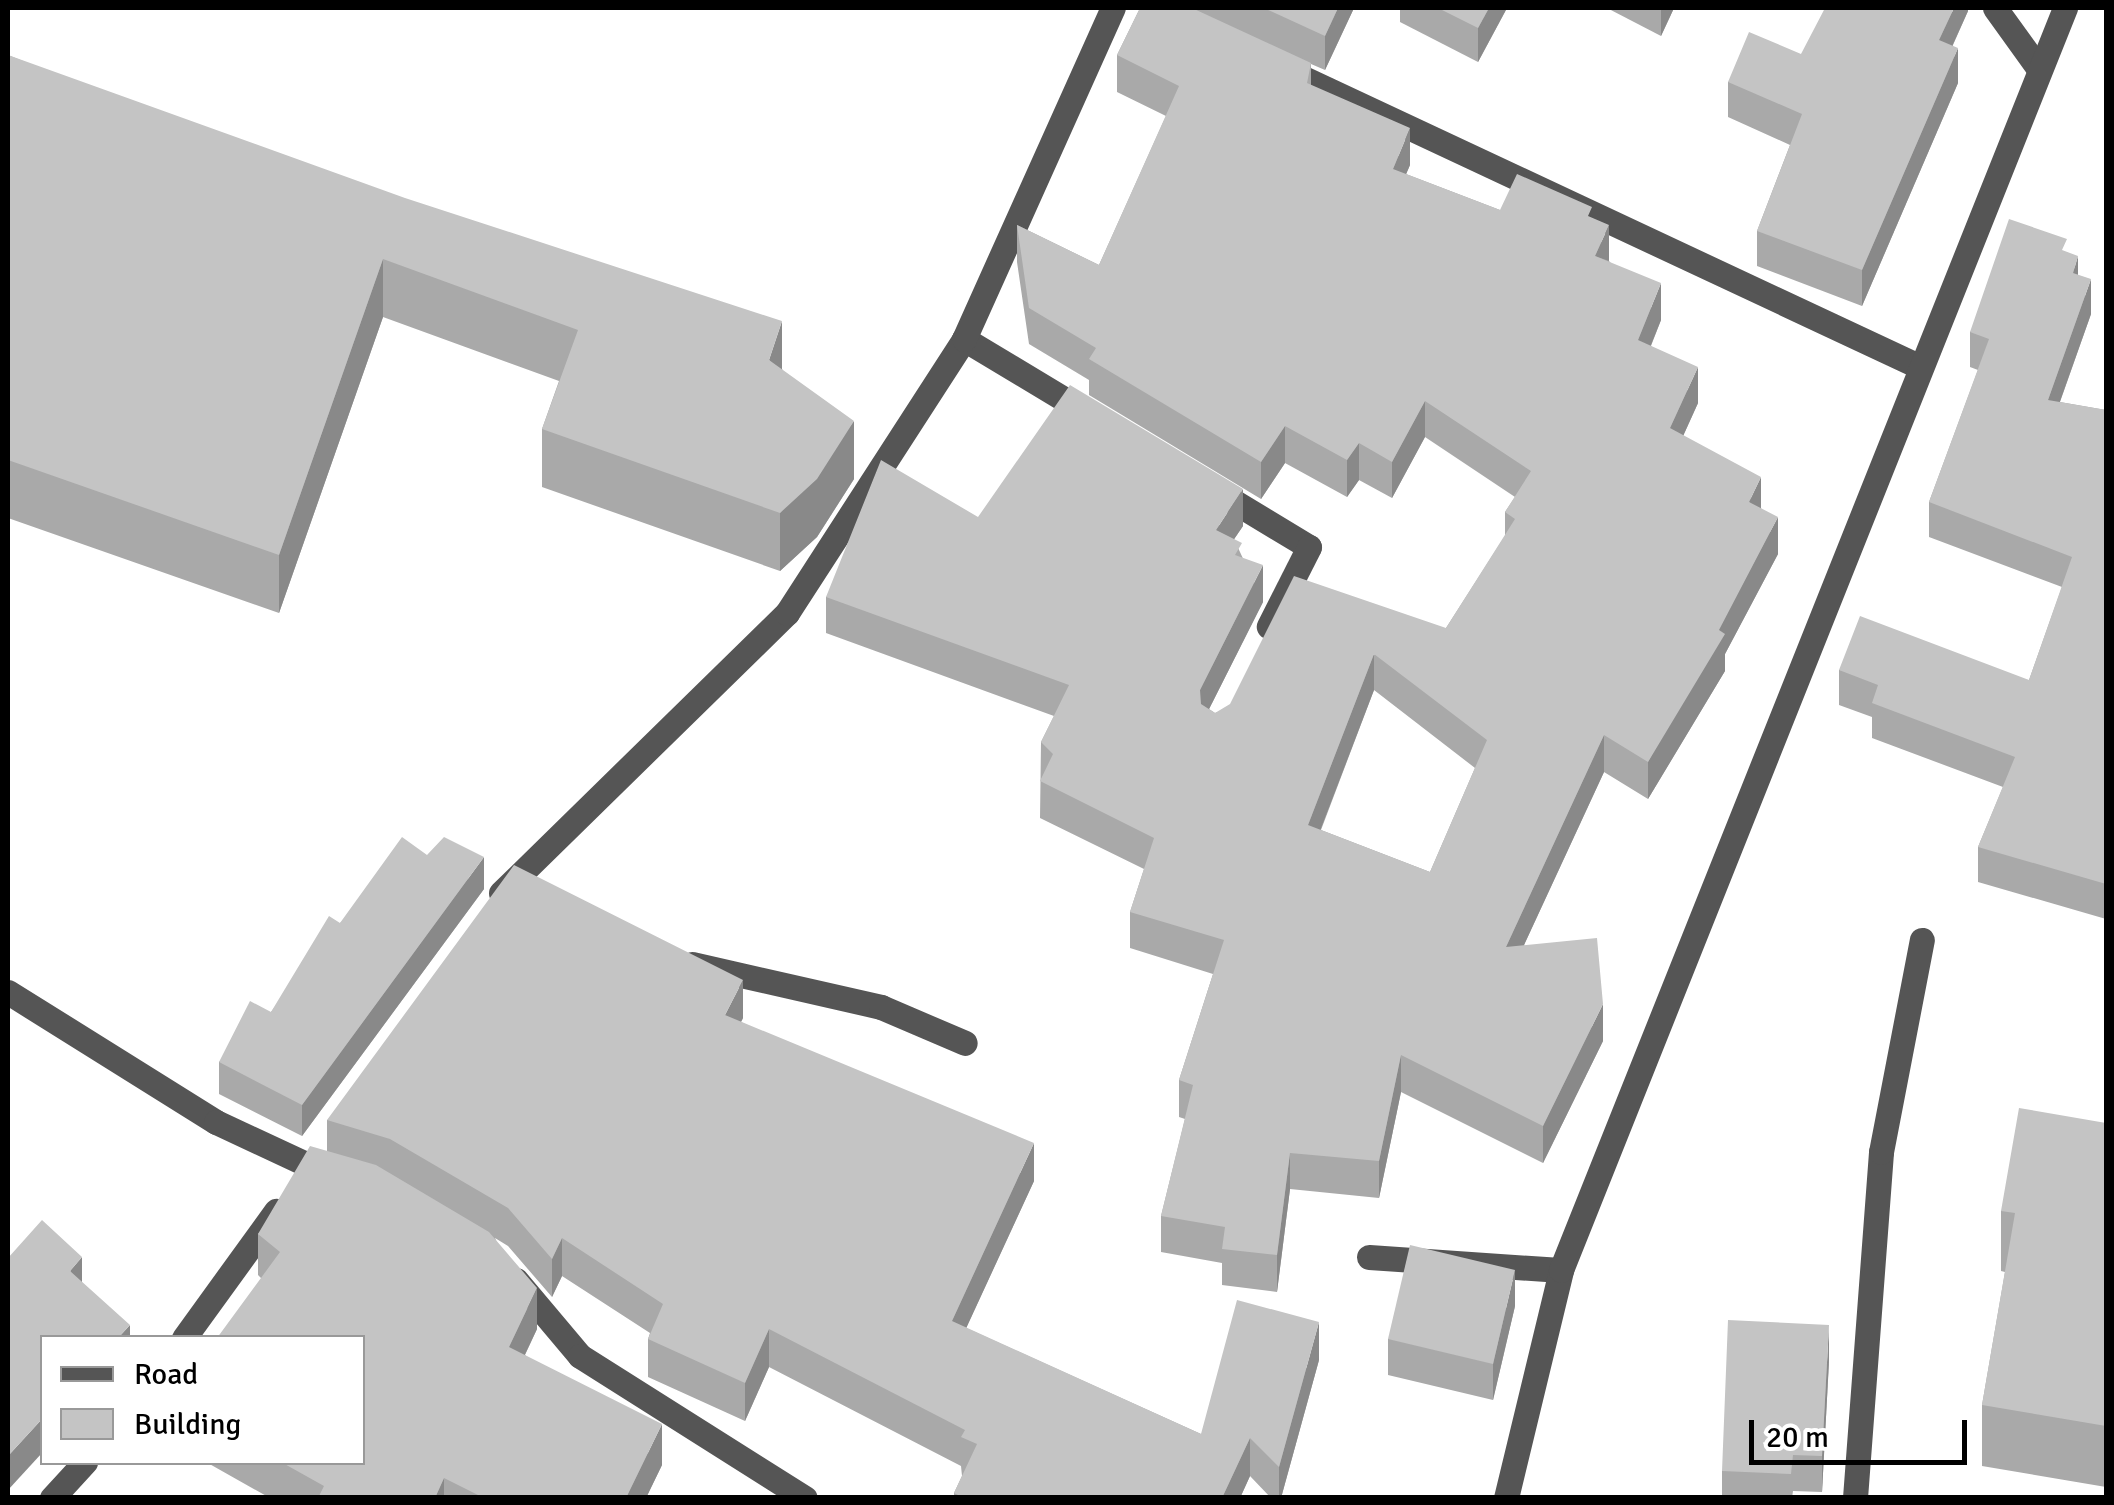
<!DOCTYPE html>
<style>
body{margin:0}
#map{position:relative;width:2114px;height:1505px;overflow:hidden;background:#fff;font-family:Signika,sans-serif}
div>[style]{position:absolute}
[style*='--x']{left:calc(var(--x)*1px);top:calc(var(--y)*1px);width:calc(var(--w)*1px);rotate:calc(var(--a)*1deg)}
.minor>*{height:25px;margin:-12.5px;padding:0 12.5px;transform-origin:12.5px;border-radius:12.5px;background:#555}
.wall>*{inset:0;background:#a9a9a9}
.shaded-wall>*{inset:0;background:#898989}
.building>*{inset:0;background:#c4c4c4}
span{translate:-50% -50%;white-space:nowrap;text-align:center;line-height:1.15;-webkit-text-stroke:8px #fff;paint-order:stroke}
.frame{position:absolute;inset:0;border:10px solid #000;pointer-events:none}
.legend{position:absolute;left:40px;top:1335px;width:325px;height:130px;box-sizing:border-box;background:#fff;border:2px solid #999;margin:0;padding:12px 18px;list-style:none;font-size:30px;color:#000}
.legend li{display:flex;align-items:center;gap:20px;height:50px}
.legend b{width:50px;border:2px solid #999}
.scale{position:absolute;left:1749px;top:1420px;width:218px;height:45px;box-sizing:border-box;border:5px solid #000;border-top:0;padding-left:12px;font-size:30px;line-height:35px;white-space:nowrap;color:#000;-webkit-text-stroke:8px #fff;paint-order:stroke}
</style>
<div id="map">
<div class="minor">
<div style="--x:1995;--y:8;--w:75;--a:54.2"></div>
<div style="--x:1282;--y:68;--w:700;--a:25.1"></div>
<div style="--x:964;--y:339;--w:146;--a:31"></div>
<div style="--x:1213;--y:489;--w:112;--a:31.1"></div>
<div style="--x:1309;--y:547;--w:89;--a:116.9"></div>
<div style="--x:501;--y:893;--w:400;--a:-44.4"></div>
<div style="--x:787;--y:613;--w:326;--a:-57.1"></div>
<div style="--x:964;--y:339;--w:363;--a:-65.8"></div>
<div style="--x:692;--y:964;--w:194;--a:12.8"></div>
<div style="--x:881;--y:1007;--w:91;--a:23.2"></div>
<div style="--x:8;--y:992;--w:245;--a:32"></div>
<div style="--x:216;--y:1122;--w:128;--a:25"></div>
<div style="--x:1369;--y:1257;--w:192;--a:3.9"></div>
<div style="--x:516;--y:1280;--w:99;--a:49.9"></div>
<div style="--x:580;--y:1356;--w:266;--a:32.3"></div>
<div style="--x:184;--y:1338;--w:157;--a:-54.1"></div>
<div style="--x:52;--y:1498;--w:49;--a:-47.5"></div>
<div style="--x:1506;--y:1498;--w:235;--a:-76.4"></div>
<div style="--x:1561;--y:1270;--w:1359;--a:-68.23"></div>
<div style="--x:1855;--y:1498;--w:347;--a:-85.7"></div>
<div style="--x:1881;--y:1152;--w:216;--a:-79.1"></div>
</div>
<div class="wall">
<div style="clip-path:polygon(evenodd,1140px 8px,1354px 8px,1325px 70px,1311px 64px,1311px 85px,1410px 165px,1406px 174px,1500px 210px,1592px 218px,1609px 261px,1661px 320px,1651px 346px,1698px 403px,1683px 436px,1761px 508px,1778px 554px,1725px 654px,1725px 671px,1648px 799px,1604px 772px,1524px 945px,1603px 1041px,1543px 1163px,1401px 1092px,1379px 1198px,1290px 1189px,1277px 1292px,1222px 1285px,1222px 1263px,1161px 1252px,1161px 1216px,1185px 1119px,1179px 1117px,1179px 1080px,1213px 974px,1130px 948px,1130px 912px,1144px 869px,1040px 818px,1041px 742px,1054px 716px,826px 633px,826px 597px,978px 517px,1243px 526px,1234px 539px,1263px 602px,1209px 709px,1215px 713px,1446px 628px,1505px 536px,1505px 512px,1515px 497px,1425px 437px,1392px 498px,1359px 480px,1347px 497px,1285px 463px,1261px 499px,1089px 395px,1089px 380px,1029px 344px,1017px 262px,1017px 225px,1099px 265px,1166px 116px,1117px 92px,1117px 55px,1140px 8px,1374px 690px,1475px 768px,1430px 872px,1321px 830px,1374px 690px)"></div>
<div style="clip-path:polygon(1400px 8px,1507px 8px,1478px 62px,1400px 22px)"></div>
<div style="clip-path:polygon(1607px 8px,1674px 8px,1661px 36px)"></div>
<div style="clip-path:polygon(1968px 8px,1968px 11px,1953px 45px,1958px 83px,1862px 306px,1757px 266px,1757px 231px,1790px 145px,1728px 117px,1728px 82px,1801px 54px)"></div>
<div style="clip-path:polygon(8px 55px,782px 369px,854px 479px,817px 537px,780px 571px,542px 487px,542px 429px,559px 381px,383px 317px,279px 613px,8px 518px)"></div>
<div style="clip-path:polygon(2067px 252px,2078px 275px,2091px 314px,2060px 402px,2106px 410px,2106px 919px,1978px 882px,1978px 847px,2003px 787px,1872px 738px,1872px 717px,1839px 705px,1839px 670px,2029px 680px,2062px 587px,1929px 537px,1929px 502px,1978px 370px,1970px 367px,1970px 332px)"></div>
<div style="clip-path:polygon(427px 855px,484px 889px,302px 1136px,219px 1094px,219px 1062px,271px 1012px,340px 923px)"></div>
<div style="clip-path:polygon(743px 1018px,741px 1022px,1034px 1181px,966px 1328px,1201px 1434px,1319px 1360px,1281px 1498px,1271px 1498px,1250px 1476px,1240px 1498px,954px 1498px,954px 1493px,962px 1476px,961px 1466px,769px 1367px,745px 1421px,648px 1377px,648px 1339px,650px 1333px,562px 1276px,552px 1297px,508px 1246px,495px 1238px,537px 1329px,525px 1355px,662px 1465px,646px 1498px,270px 1498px,206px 1462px,362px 1462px,261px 1278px,258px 1275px,258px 1234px,327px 1151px,327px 1120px)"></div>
<div style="clip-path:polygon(2106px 1123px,2106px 1487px,1982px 1466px,1982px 1405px,2005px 1272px,2001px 1271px,2001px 1211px)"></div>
<div style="clip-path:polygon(1515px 1306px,1493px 1400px,1388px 1375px,1388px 1339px)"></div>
<div style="clip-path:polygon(1829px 1361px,1822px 1492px,1793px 1491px,1792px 1498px,1722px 1498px,1722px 1471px)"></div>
</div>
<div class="shaded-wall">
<div style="clip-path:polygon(1338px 8px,1354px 8px,1325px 70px,1325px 36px)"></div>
<div style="clip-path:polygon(1489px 8px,1507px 8px,1478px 62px,1478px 28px)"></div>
<div style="clip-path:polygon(1661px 8px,1674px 8px,1661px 36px)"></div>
<div style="clip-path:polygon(1954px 8px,1968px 8px,1968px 11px,1939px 75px,1939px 40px)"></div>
<div style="clip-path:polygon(1958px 48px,1958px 83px,1862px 306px,1862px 270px)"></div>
<div style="clip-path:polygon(1410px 128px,1410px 165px,1393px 205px,1393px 169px)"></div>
<div style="clip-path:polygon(1609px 225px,1609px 261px,1595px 256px)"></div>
<div style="clip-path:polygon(2078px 256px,2078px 291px,2073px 273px)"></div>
<div style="clip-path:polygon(383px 259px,383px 317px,279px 613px,279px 555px)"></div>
<div style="clip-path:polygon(2091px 279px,2091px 314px,2048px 435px,2048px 400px)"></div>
<div style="clip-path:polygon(1661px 283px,1661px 320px,1638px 377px,1638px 340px)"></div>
<div style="clip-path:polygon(782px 321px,782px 379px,769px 360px)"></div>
<div style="clip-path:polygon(1698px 367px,1698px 403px,1670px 465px,1670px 428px)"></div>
<div style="clip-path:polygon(1425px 401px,1425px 437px,1392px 498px,1392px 462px)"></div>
<div style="clip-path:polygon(854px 421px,854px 479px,817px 537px,780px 571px,780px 513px)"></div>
<div style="clip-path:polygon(1285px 426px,1285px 463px,1261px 499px,1261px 462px)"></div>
<div style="clip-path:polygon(1359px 443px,1359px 480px,1347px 497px,1347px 460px)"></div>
<div style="clip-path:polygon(1761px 477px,1761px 513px,1749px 502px)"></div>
<div style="clip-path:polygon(1243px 489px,1243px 526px,1216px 566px,1216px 530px)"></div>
<div style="clip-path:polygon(1778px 517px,1778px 554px,1725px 654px,1725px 671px,1648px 799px,1648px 762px)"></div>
<div style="clip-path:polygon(1263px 565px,1263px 602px,1200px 727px,1200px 690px)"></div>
<div style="clip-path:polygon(1374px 654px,1374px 690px,1308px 862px,1308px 825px)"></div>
<div style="clip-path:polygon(1604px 735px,1604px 772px,1506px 984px,1506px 947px)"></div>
<div style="clip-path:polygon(484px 857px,484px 889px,302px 1136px,302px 1105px)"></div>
<div style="clip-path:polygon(743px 980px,743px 1018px,725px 1053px,725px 1015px)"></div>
<div style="clip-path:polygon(1603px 1004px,1603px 1041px,1543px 1163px,1543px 1126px)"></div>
<div style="clip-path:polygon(1401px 1055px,1401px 1092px,1379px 1198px,1379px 1161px)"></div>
<div style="clip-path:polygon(1034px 1143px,1034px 1181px,952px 1359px,952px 1321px)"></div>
<div style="clip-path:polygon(1290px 1153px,1290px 1189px,1277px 1292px,1277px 1255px)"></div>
<div style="clip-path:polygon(562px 1238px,562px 1276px,552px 1297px,552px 1259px)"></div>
<div style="clip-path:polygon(82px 1257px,82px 1291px,70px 1271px)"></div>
<div style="clip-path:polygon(1515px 1270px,1515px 1306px,1493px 1400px,1493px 1364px)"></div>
<div style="clip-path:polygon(537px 1288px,537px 1329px,509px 1388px,509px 1347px)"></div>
<div style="clip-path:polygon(1319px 1322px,1319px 1360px,1281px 1498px,1279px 1498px,1279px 1467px)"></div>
<div style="clip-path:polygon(130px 1325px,130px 1338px,118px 1338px)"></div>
<div style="clip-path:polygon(1829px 1325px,1829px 1361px,1822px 1492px,1822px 1456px)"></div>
<div style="clip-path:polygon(769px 1329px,769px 1367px,745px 1421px,745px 1383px)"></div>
<div style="clip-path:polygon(42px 1419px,42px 1453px,8px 1490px,8px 1456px)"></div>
<div style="clip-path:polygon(662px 1424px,662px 1465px,646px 1498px,626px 1498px)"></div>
<div style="clip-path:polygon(1250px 1438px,1250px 1476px,1240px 1498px,1222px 1498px)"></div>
<div style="clip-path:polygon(444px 1478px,444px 1498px,435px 1498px)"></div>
</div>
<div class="building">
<div style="clip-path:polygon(evenodd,1140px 8px,1192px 8px,1311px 63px,1307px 83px,1410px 128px,1393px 169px,1500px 210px,1517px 174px,1592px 207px,1588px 216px,1609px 225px,1595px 256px,1661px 283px,1638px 340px,1698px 367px,1670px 428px,1761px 477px,1749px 502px,1778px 517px,1719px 630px,1725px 634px,1648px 762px,1604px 735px,1506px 947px,1597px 938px,1603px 1004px,1543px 1126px,1401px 1055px,1379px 1161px,1290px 1153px,1277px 1255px,1222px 1249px,1225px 1227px,1161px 1216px,1193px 1085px,1179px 1080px,1224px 940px,1130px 912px,1154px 838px,1040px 781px,1053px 754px,1041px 742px,1069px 685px,826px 597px,881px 460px,978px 517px,1070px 385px,1243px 489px,1216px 530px,1242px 543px,1235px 555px,1263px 565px,1200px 690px,1201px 704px,1215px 713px,1230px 704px,1294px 576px,1446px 628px,1515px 519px,1505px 512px,1531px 471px,1425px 401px,1392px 462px,1359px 443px,1347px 460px,1285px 426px,1261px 462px,1089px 359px,1096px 348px,1029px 308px,1017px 225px,1099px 265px,1179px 86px,1117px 55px,1140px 8px,1374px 654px,1487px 740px,1430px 872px,1308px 825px,1374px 654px)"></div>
<div style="clip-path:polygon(1264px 8px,1338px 8px,1325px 36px)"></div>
<div style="clip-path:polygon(1438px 8px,1489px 8px,1478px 28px)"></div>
<div style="clip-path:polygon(1825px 8px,1954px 8px,1939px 40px,1958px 48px,1862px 270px,1757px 231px,1802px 114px,1728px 82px,1749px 32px,1801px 54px)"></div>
<div style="clip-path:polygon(8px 55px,405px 198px,782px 321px,769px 360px,854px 421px,817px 479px,780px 513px,542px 429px,578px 330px,383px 259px,279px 555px,8px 460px)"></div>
<div style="clip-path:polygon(2009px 219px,2067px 239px,2062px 250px,2078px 256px,2073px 273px,2091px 279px,2048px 400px,2106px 410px,2106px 884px,1978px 847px,2015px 757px,1872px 703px,1878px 685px,1839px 670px,1860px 616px,2029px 680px,2072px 557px,1929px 502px,1989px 339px,1970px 332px)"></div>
<div style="clip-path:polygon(402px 837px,427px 855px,444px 837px,484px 857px,302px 1105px,219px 1062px,250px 1001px,271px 1012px,329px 916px,340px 923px)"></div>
<div style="clip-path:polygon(514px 865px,743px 980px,725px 1015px,1034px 1143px,952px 1321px,1201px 1434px,1237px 1300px,1319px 1322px,1279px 1467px,1250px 1438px,1222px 1498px,964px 1498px,954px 1493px,977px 1444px,961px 1437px,965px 1430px,769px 1329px,745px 1383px,648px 1339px,663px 1304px,562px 1238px,552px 1259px,508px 1208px,390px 1139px,327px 1120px)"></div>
<div style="clip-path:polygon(2019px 1108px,2106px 1123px,2106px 1426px,1982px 1405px,2015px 1213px,2001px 1211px)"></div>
<div style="clip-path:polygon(310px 1146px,376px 1165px,489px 1232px,537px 1288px,509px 1347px,662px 1424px,626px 1498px,484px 1498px,444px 1478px,435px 1498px,318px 1498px,324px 1486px,281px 1462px,362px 1462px,362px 1338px,217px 1338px,280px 1252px,258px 1234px)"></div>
<div style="clip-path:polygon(42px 1220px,82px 1257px,70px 1271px,130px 1325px,118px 1338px,42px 1338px,42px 1419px,8px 1456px,8px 1258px)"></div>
<div style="clip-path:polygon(1410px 1245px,1515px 1270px,1493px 1364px,1388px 1339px)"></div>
<div style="clip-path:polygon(1728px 1320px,1829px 1325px,1822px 1456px,1793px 1455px,1791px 1474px,1722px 1471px)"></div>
</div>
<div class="frame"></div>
<ul class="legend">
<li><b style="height:12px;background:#555"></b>Road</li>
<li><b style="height:28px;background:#c4c4c4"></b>Building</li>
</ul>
<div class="scale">20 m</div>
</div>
